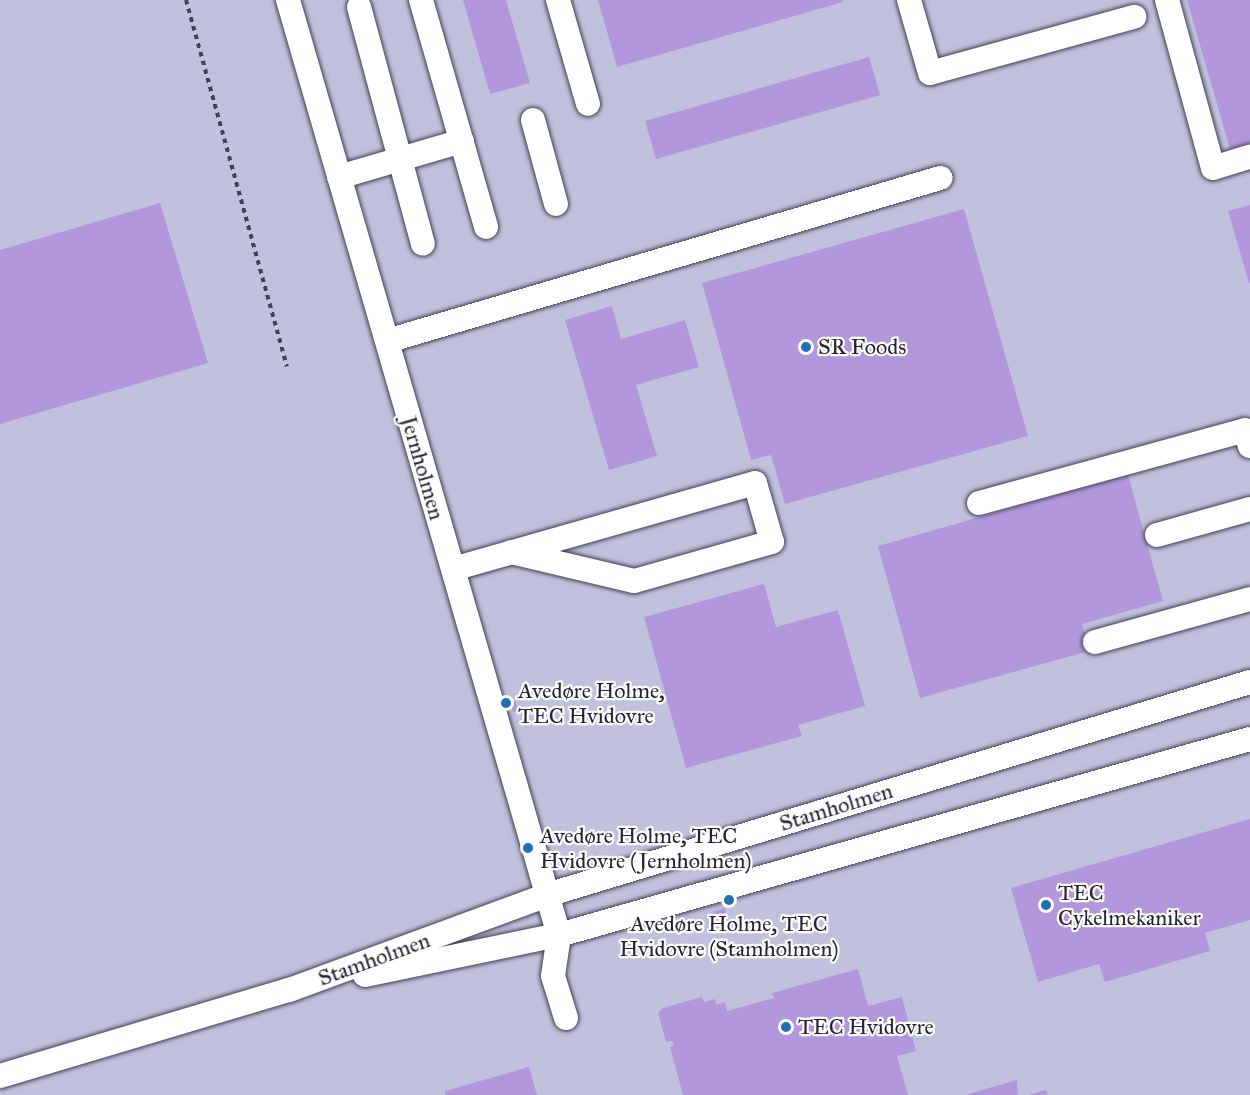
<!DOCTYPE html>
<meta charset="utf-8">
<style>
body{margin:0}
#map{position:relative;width:1250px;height:1095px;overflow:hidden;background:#f8eddc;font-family:"IM FELL Great Primer",serif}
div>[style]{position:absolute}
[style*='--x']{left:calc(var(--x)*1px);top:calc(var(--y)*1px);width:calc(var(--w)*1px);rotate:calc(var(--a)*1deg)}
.industrial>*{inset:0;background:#c0c2dd}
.building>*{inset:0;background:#b397dd}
.path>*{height:4px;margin-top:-2px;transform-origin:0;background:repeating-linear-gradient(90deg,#424053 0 4.5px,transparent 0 9px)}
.roads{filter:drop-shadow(0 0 2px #424053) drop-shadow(0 0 2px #424053)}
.minor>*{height:24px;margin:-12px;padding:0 12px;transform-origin:12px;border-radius:12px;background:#fff}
.dots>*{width:16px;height:16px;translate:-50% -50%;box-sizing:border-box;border:3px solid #fdfcf7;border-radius:50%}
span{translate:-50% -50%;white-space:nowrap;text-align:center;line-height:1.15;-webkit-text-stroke:4.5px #fdfcf7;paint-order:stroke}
.poi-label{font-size:22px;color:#22223b}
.left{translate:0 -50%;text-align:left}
.street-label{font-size:22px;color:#22223b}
</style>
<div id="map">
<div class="industrial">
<div style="clip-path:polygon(0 0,1250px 0,1250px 1095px,0 1095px)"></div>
</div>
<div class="building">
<div style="clip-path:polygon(463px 0,506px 0,530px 83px,490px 94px)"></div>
<div style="clip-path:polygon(598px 0,843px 0,843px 2px,617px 67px)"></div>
<div style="clip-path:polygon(1187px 0,1250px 0,1250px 143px,1230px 149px)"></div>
<div style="clip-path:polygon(869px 57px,880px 95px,656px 159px,645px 121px)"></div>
<div style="clip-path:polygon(160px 203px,208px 363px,0 424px,0 250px)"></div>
<div style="clip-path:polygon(1250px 205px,1250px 283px,1249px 283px,1228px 211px)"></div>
<div style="clip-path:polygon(964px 209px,1028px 436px,785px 504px,771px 455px,751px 460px,702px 283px)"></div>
<div style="clip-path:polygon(612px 306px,621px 339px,685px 320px,699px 367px,636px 385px,657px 456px,609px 470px,565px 320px)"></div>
<div style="clip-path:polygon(1128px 475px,1163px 601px,1082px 624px,1089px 651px,920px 698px,878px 546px)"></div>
<div style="clip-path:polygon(764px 584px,776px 627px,838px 610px,865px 706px,798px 725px,802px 736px,686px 768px,644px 617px)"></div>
<div style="clip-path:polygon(516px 701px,518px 711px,513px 712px,510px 703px)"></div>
<div style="clip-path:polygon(1250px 819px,1250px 920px,1205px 933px,1210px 951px,1105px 982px,1099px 964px,1038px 982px,1011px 888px)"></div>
<div style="clip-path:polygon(725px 908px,726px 913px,714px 917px,713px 912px)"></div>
<div style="clip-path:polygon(858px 969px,868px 1006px,902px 997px,916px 1051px,897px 1056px,908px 1095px,683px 1095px,670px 1047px,674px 1046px,672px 1041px,666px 1042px,658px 1013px,663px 1008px,702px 997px,704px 1002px,715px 999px,716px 1005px,725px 1002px,727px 1011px,774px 998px,772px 993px)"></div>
<div style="clip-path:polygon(529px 1067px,537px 1095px,445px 1095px,445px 1091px)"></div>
<div style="clip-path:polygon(1017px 1080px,1018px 1095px,968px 1095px,968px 1094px)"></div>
<div style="clip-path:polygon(1046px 1090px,1048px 1095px,1031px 1095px,1031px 1094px)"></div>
</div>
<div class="path">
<div style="--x:186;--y:0;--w:380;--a:74.6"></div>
</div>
<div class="roads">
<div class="minor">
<div style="--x:288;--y:0;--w:973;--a:73.84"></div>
<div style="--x:559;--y:935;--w:41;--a:98.3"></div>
<div style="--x:553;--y:976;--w:44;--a:72.8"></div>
<div style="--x:421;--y:0;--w:236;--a:74"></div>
<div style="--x:558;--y:0;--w:108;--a:73.9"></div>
<div style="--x:909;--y:0;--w:76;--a:74"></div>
<div style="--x:930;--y:73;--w:212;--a:-15.4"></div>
<div style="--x:1167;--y:0;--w:174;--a:74.7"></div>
<div style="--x:1213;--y:168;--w:39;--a:-17"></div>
<div style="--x:359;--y:7;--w:245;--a:74.9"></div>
<div style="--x:533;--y:120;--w:87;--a:74.7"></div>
<div style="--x:339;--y:177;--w:128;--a:-16.3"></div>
<div style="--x:387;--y:341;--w:577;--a:-16.42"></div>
<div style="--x:979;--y:503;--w:276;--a:-15.3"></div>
<div style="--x:1245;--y:430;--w:17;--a:73"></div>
<div style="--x:1157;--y:535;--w:97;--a:-15.6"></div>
<div style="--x:453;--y:569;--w:314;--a:-15.9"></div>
<div style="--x:755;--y:483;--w:61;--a:73.9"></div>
<div style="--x:772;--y:542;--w:143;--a:164.2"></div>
<div style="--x:634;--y:581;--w:126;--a:-166.7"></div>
<div style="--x:1095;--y:642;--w:161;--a:-15.5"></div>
<div style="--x:365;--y:975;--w:198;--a:-11.7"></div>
<div style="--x:559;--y:935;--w:718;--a:-15.84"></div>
<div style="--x:0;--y:1076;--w:302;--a:-16.6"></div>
<div style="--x:289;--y:990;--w:275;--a:-20.2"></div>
<div style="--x:547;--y:895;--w:735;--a:-16.86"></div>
</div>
</div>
<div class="dots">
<div style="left:806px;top:347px;background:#1f6fb2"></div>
<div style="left:506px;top:703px;background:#1f6fb2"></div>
<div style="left:528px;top:848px;background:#1f6fb2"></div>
<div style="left:729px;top:900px;background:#1f6fb2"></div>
<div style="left:1046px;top:905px;background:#1f6fb2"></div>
<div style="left:786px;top:1027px;background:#1f6fb2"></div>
</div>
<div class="poi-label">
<span class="left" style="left:818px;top:347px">SR Foods</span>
<span class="left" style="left:518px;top:703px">Avedøre Holme,<br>TEC Hvidovre</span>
<span class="left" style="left:540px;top:848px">Avedøre Holme, TEC<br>Hvidovre (Jernholmen)</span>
<span class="left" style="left:1058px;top:905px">TEC<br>Cykelmekaniker</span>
<span style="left:729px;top:936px">Avedøre Holme, TEC<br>Hvidovre (Stamholmen)</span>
<span class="left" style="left:798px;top:1027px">TEC Hvidovre</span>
</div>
<div class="street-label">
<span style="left:423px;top:468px;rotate:74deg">Jernholmen</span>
<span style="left:836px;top:807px;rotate:-17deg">Stamholmen</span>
<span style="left:374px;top:959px;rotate:-20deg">Stamholmen</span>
</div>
</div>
